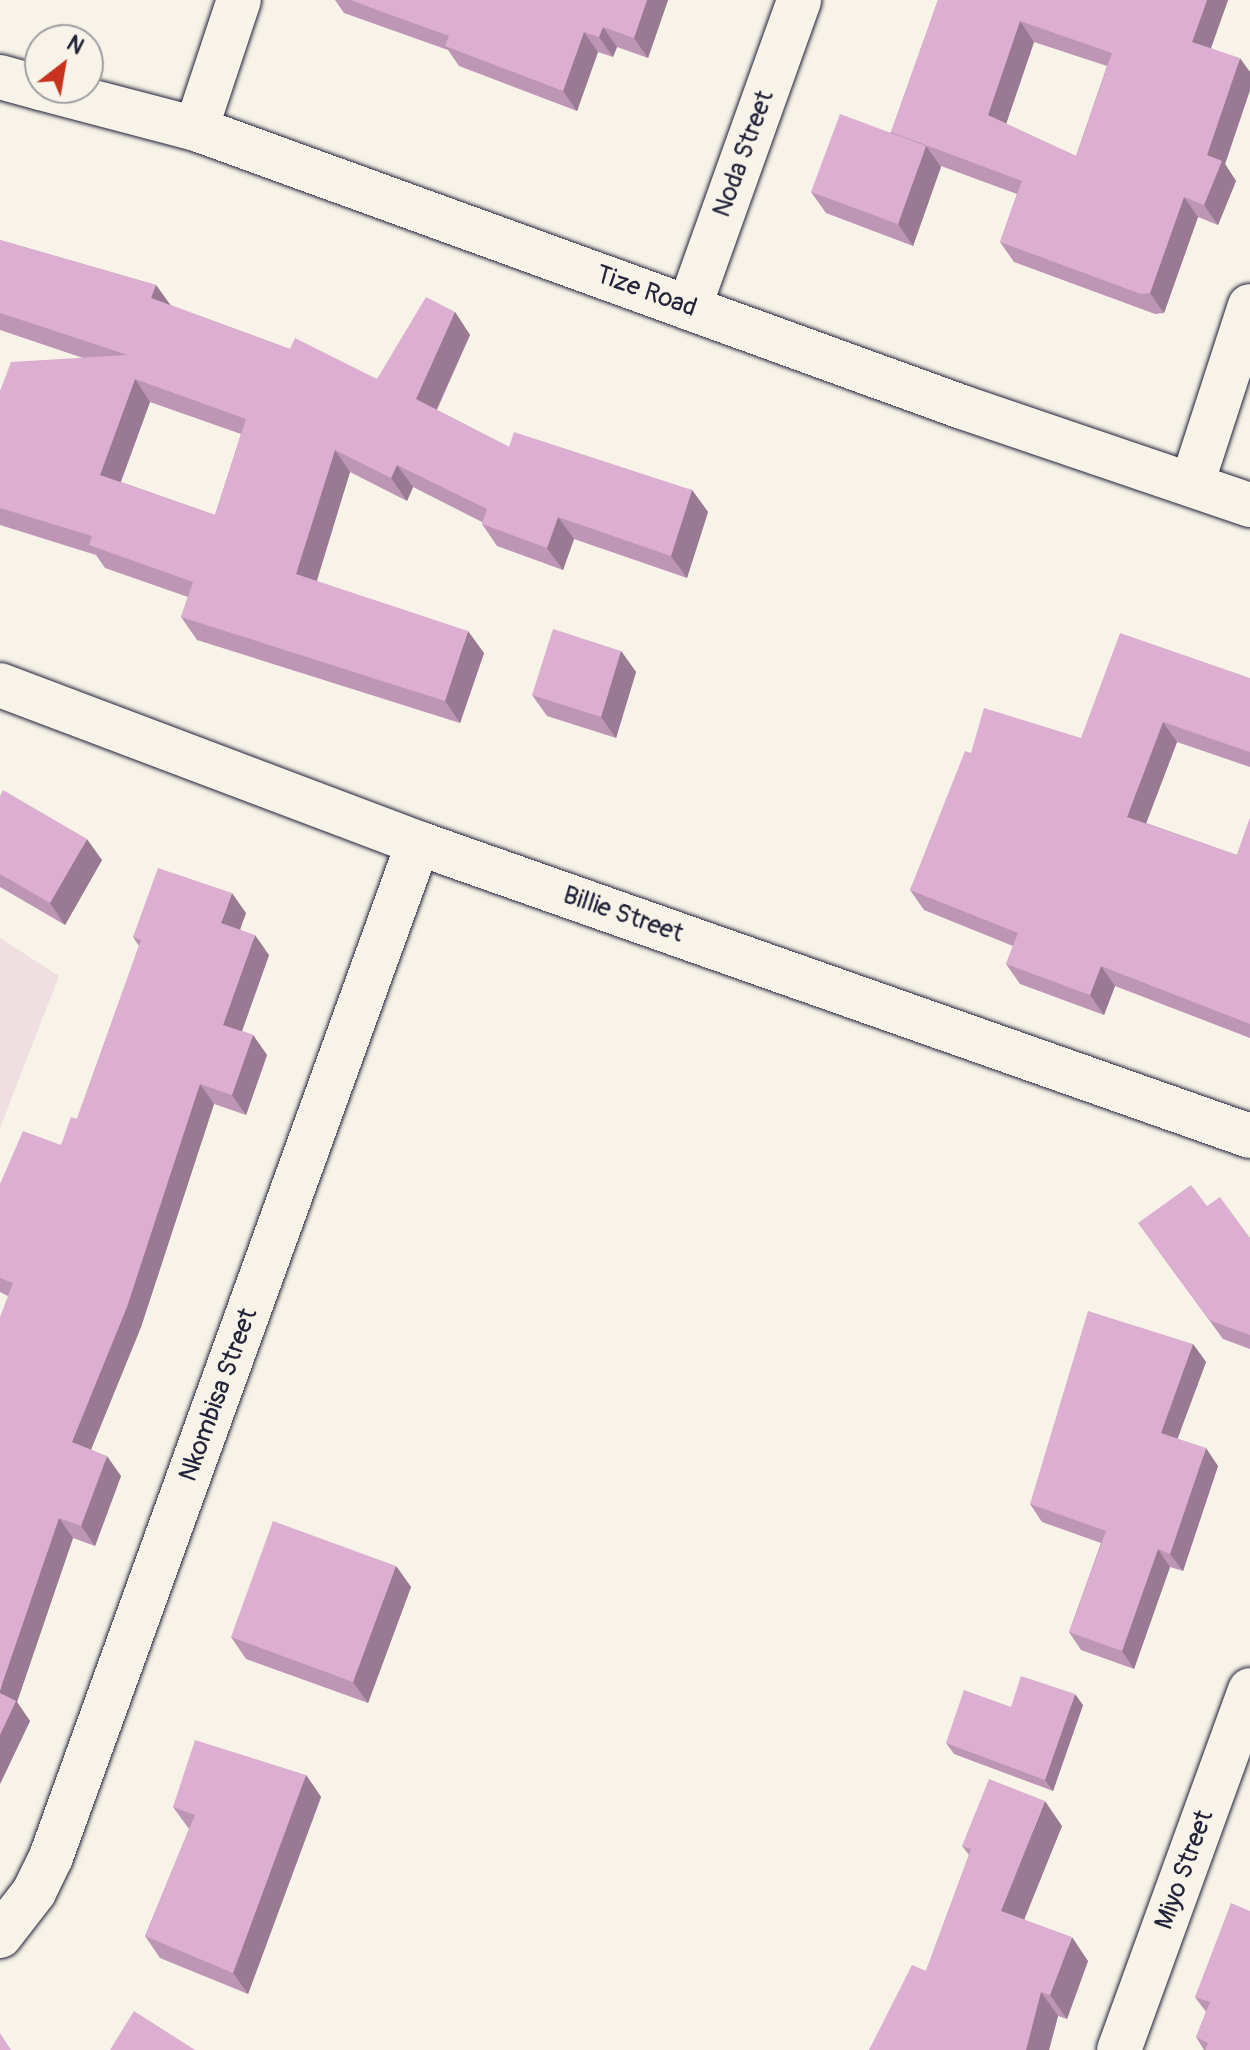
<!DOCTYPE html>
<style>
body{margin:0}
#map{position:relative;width:1250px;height:2050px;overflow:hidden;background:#f7f3e8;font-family:Pangolin,sans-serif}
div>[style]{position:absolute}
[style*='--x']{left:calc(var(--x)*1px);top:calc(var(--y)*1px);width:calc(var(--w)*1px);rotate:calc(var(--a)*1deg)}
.built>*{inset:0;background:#efdfe1}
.roads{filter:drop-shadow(0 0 2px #22223b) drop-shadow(0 0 2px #22223b)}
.minor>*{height:44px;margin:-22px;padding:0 22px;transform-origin:22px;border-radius:22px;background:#f7f3e8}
.wall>*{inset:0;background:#bd96b5}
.shaded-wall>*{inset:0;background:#9a7a93}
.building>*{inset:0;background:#dcafd2}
span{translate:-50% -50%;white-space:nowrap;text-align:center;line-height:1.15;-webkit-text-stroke:7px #f7f3e8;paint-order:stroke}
.street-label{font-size:26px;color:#22223b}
.north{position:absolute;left:24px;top:24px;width:80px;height:80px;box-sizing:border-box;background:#f7f3e8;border:2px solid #a29fa3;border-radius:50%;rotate:31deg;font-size:22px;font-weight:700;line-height:32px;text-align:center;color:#22223b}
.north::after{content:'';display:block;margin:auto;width:28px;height:36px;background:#c8321e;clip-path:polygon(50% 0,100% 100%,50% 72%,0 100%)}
</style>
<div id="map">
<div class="built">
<div style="clip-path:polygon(0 938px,59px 976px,0 1128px)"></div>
</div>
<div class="roads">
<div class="minor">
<div style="--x:0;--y:77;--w:41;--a:15.4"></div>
<div style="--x:40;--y:88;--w:161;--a:14.7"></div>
<div style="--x:196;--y:129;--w:815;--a:19.95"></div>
<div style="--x:962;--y:407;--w:304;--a:18.8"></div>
<div style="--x:196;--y:129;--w:136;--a:-71.6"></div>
<div style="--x:689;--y:308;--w:327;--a:-70.3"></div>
<div style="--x:1192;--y:484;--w:187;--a:-72"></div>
<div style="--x:0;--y:685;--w:447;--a:20.7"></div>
<div style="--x:418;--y:843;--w:882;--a:19.4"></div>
<div style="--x:0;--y:1936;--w:56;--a:-52.3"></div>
<div style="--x:34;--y:1892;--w:39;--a:-64"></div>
<div style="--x:51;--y:1857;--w:1078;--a:-70.1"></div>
<div style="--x:1119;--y:2050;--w:383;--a:-70"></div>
</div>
</div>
<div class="wall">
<div style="clip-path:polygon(335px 0,668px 0,648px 58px,617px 47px,613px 57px,598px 52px,577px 111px,459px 66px,448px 50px,344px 13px)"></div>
<div style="clip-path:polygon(evenodd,938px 0,1228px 0,1211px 48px,1250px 72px,1250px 90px,1225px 164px,1236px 181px,1218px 225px,1198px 217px,1164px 313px,1155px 314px,1014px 262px,1000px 242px,1017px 194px,941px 166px,913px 246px,826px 213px,811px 192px,891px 132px,938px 0,1034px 42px,1107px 66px,1076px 156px,1006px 124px,1034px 42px)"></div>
<div style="clip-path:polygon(evenodd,0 240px,156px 285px,170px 305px,290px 349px,377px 379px,455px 312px,470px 335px,437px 410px,509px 447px,692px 490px,708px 512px,687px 578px,574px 539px,563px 570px,497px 546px,482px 524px,482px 522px,413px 487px,407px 501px,350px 472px,316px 581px,484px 653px,460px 723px,197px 640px,181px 617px,188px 597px,105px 568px,96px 555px,0 525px,0 391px,83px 358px,0 330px,0 240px,150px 402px,241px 434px,215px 515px,121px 482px,150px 402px)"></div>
<div style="clip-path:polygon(621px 651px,636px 672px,616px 738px,547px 716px,532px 695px)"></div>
<div style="clip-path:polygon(1250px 678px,1250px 767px,1177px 742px,1146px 823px,1237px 855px,1250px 818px,1250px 1038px,1115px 986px,1104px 1015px,1020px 984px,1006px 964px,1013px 946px,924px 910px,910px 890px,971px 753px,1081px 738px)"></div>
<div style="clip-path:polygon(0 796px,102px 860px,65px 925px,0 887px)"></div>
<div style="clip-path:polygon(246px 913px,240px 929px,269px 955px,242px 1031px,253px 1035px,267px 1055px,246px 1115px,214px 1104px,141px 1327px,91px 1449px,121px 1476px,95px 1546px,73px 1538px,17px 1702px,30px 1721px,0 1784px,8px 1296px,0 1292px,0 1184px,61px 1145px,77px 1119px,139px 946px,133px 937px)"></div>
<div style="clip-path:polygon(1207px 1206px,1250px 1238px,1250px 1349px,1223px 1339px,1152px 1242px)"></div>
<div style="clip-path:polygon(1193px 1344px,1206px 1362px,1177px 1439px,1218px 1466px,1183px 1571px,1170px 1567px,1134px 1669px,1081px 1650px,1069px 1632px,1101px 1543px,1042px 1522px,1030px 1504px)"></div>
<div style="clip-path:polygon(396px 1566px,411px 1587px,368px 1703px,246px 1659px,231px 1637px)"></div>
<div style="clip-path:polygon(1083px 1705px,1053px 1791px,954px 1754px,946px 1743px,1011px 1707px)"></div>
<div style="clip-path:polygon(306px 1775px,321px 1797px,248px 1994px,160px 1958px,145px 1936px,189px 1829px,173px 1807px)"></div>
<div style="clip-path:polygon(1062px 1826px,1024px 1919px,1088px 1961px,1067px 2019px,1058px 2016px,1049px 2050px,869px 2050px,926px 1971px,969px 1855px,962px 1846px)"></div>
<div style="clip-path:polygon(1250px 1911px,1250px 2050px,1204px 2050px,1196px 2037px,1206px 2012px,1195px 1997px)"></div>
</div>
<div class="shaded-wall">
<div style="clip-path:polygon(647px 0,668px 0,648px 58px,634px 38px)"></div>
<div style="clip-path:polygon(1207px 0,1228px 0,1206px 62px,1192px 42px)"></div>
<div style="clip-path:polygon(1020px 21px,1034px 42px,1002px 136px,988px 115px)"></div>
<div style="clip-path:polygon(603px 27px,617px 47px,613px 57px,599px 37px)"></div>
<div style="clip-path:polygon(584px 32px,598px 52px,577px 111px,563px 91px)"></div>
<div style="clip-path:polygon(1240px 58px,1250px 72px,1250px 90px,1225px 164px,1236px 181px,1218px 225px,1204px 205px,1207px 155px)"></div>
<div style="clip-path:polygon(926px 146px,941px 167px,913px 246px,898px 224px)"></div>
<div style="clip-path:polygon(1184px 197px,1198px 217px,1164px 313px,1150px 293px)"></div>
<div style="clip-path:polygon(156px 285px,172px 307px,151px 298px)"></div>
<div style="clip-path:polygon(455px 312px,470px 335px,431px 421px,416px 399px)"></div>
<div style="clip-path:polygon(135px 379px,150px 402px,115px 497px,100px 475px)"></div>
<div style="clip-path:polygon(335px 450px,350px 472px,312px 597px,296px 574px)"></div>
<div style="clip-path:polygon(397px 465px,413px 487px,407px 501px,391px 478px)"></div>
<div style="clip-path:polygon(692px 490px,708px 512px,687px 578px,671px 556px)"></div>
<div style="clip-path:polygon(558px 517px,574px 539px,563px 570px,547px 548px)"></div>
<div style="clip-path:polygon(468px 631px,484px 653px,460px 723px,445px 701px)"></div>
<div style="clip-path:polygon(621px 651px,636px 672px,616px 738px,601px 717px)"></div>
<div style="clip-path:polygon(1163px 722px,1177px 742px,1141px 837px,1127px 817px)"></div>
<div style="clip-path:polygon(87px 839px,102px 860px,65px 925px,50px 903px)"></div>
<div style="clip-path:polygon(232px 893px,246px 913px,235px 943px,221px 923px)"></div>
<div style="clip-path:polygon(255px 935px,269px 955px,237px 1045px,223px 1025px)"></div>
<div style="clip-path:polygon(1101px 966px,1115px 986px,1104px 1015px,1090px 995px)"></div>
<div style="clip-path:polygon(253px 1035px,267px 1055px,246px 1115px,232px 1095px)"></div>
<div style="clip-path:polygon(200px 1084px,214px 1104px,141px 1327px,86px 1462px,72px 1442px)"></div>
<div style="clip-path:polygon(1193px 1344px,1206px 1362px,1173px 1451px,1161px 1433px)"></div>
<div style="clip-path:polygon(1206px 1448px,1218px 1466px,1183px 1571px,1170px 1554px)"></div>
<div style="clip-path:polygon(107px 1456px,121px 1476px,95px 1546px,81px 1526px)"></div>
<div style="clip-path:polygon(59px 1518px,73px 1538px,17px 1702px,30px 1721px,0 1784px,0 1690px)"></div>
<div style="clip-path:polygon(1158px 1549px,1170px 1567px,1134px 1669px,1122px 1651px)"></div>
<div style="clip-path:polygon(396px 1566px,411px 1587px,368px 1703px,353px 1682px)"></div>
<div style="clip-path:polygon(1075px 1694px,1083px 1705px,1053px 1791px,1045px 1780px)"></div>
<div style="clip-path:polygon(306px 1775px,321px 1797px,248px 1994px,233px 1973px)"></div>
<div style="clip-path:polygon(1045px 1801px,1062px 1826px,1018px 1935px,1001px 1911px)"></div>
<div style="clip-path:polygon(1072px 1937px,1088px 1961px,1067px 2019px,1050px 1995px)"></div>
<div style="clip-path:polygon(1041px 1992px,1058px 2016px,1049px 2050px,1026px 2050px)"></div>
</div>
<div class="building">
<div style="clip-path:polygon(350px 0,647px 0,634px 38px,603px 27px,599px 37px,584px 32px,563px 91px,445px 46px,449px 36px)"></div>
<div style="clip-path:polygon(evenodd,938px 0,1207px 0,1192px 42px,1240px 58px,1207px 155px,1222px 161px,1204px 205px,1184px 197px,1150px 293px,1141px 294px,1000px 242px,1022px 181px,891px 132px,938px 0,1020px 21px,1112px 53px,1076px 156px,988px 115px,1020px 21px)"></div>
<div style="clip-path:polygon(840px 114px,926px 146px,898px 224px,811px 192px)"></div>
<div style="clip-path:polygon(evenodd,0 240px,156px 285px,151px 298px,290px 349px,295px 338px,377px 379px,426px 297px,455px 312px,416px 399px,509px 447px,514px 432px,692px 490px,671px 556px,558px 517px,547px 548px,482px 524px,487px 509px,397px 465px,391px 478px,335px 450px,296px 574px,468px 631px,445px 701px,181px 617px,193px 582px,89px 545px,92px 536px,0 508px,0 391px,11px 362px,128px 355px,0 313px,0 240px,135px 379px,246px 419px,215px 515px,100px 475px,135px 379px)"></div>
<div style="clip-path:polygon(553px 629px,621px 651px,601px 717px,532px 695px)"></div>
<div style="clip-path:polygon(1120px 633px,1250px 678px,1250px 752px,1163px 722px,1127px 817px,1237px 855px,1250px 818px,1250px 1024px,1101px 966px,1090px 995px,1006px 964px,1018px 933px,910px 890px,965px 751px,971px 753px,984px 708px,1081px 738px)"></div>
<div style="clip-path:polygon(3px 790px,87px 839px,50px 903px,0 874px,0 796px)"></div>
<div style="clip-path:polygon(158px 868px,232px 893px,221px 923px,255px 935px,223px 1025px,253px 1035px,232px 1095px,200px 1084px,127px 1307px,72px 1442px,107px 1456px,81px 1526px,59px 1518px,0 1690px,0 1317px,13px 1283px,0 1278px,0 1184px,23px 1131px,61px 1145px,71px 1117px,77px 1119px,141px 940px,133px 937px)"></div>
<div style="clip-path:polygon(1191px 1185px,1207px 1206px,1220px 1197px,1250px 1238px,1250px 1335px,1209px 1320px,1138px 1223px)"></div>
<div style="clip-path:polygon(1088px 1311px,1193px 1344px,1161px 1433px,1206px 1448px,1170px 1554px,1158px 1549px,1122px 1651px,1069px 1632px,1106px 1531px,1030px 1504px)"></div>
<div style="clip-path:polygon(273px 1521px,396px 1566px,353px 1682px,231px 1637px)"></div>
<div style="clip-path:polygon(1021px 1676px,1075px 1694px,1045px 1780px,946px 1743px,964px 1690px,1011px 1707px)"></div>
<div style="clip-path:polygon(0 1693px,16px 1701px,0 1735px)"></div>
<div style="clip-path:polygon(195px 1740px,306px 1775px,233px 1973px,145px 1936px,195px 1815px,173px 1807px)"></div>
<div style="clip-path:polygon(989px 1779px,1045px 1801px,1001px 1911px,1072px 1937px,1050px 1995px,1041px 1992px,1026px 2050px,869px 2050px,912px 1965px,926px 1971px,971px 1849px,962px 1846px)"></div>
<div style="clip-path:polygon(1231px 1903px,1250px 1911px,1250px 2050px,1205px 2050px,1208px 2043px,1196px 2037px,1210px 2002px,1195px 1997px)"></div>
<div style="clip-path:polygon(134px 2011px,195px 2050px,110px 2050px)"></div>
<div style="clip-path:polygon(0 2033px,11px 2050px,0 2050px)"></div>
</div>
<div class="street-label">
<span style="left:744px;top:154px;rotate:-70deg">Noda Street</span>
<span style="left:646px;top:292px;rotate:20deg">Tize Road</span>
<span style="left:623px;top:915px;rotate:19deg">Billie Street</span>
<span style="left:219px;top:1395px;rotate:-70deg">Nkombisa Street</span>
<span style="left:1185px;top:1870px;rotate:-70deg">Miyo Street</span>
</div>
<div class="north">N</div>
</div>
